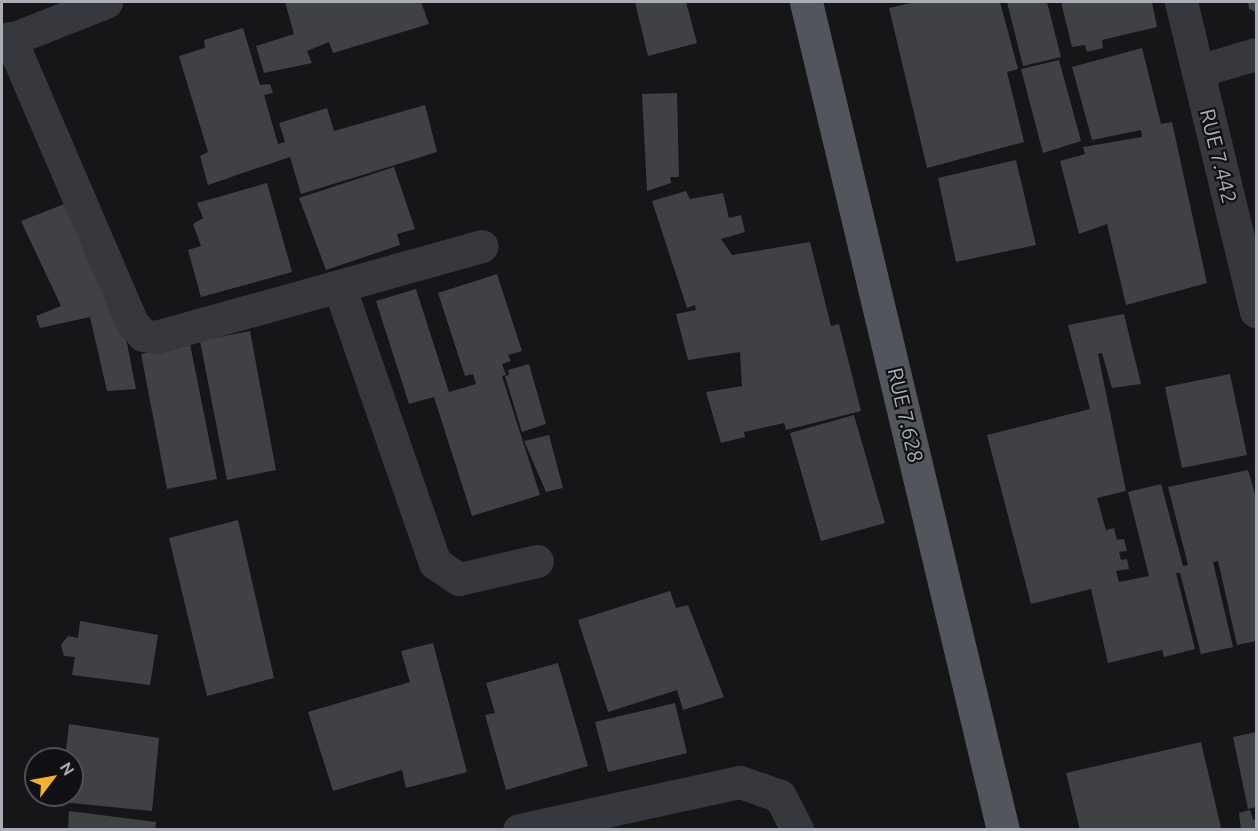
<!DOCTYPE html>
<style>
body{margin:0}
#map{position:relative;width:1258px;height:831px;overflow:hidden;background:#161618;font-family:Ubuntu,sans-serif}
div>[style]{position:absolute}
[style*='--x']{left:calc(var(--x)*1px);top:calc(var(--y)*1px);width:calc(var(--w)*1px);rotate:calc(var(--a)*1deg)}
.building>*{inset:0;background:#404145}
.minor>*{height:33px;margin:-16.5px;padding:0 16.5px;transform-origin:16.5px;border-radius:16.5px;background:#37383d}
.major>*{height:33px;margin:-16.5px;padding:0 16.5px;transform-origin:16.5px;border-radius:16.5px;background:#53555c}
span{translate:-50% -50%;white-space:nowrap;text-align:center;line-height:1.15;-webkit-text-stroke:4.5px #111113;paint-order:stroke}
.street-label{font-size:21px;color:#a8adb8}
.frame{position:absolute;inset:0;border:3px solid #a8adb8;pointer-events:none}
.north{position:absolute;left:24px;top:747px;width:60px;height:60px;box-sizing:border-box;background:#111113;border:2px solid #4d4f55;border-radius:50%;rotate:58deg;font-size:16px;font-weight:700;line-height:24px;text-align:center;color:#a8adb8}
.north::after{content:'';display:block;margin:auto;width:21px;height:27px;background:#f2b134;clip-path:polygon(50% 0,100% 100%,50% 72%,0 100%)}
</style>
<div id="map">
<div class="building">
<div style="clip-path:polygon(285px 2px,421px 2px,429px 24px,333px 53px,329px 42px,307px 51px,312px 63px,264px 73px,256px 46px,294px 34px)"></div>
<div style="clip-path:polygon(635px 2px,686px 2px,697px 43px,648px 56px)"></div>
<div style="clip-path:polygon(915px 2px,1000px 2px,1018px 69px,1007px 72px,1024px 142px,927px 168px,889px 8px)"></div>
<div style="clip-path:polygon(1007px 2px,1047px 2px,1061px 57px,1023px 66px)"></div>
<div style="clip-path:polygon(1061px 2px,1152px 2px,1157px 27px,1102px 40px,1103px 48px,1087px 52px,1085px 45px,1072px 47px)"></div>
<div style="clip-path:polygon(1248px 2px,1256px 2px,1256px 12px,1249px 9px)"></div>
<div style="clip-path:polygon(243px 28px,260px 85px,270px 84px,273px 93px,264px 95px,278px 144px,285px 142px,279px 123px,327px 108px,334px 131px,425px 105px,437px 152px,301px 194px,290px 157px,208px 185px,200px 156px,208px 152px,179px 56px,205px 48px,204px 40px)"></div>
<div style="clip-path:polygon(1142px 48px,1161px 124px,1172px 122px,1207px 283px,1126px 305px,1107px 224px,1079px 234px,1060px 161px,1085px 154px,1083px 147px,1142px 137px,1141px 130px,1092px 140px,1072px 67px)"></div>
<div style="clip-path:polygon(1059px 60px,1081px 141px,1043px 153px,1021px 69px)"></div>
<div style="clip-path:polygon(677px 93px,679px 177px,670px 177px,671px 183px,647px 191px,642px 94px)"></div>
<div style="clip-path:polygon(1016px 160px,1036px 245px,956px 262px,938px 178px)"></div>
<div style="clip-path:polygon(394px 167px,415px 229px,397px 234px,400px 245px,326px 270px,299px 198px)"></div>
<div style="clip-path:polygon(267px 183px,292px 272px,201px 297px,188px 250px,201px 246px,193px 224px,203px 218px,197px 203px)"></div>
<div style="clip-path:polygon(686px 191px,690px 199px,723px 193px,729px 218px,741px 215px,745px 232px,721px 239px,732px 255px,810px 242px,831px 326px,839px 324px,861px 411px,786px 430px,784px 423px,744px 432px,745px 437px,721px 443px,706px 392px,742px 386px,740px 352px,688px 360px,676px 314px,696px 310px,695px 305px,687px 308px,652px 201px)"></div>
<div style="clip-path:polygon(72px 201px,120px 308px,136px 389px,107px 391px,90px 317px,40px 328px,36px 316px,61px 306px,21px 221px)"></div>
<div style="clip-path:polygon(497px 274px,522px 351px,508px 355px,511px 361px,502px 364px,506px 375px,502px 376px,540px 495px,472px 516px,434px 397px,409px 404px,376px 301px,416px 289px,449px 392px,476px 384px,473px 374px,465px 376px,438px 293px)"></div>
<div style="clip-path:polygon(1124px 314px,1141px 384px,1112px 388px,1102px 353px,1098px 354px,1126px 491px,1097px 498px,1106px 530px,1114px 528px,1117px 540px,1124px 539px,1127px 551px,1119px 552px,1121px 560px,1127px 559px,1129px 569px,1116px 571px,1119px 582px,1149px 576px,1128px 492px,1161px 484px,1183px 566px,1188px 565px,1168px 487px,1248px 470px,1256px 497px,1256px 641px,1237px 645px,1218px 561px,1213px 562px,1233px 647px,1201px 654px,1180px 573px,1176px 573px,1195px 649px,1164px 657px,1162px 650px,1108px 663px,1091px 589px,1031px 604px,987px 435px,1090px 409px,1068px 325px)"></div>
<div style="clip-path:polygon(250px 331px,276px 470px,227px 480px,200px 341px)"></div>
<div style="clip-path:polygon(190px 344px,217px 479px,167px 489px,141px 354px)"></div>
<div style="clip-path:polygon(529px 364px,546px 424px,522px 432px,505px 376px,509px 375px,508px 370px)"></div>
<div style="clip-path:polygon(1230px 374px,1247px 455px,1182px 468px,1165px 387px)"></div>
<div style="clip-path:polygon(854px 415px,885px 523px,821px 541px,790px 433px)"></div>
<div style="clip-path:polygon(549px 435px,563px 488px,546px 492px,524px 441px)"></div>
<div style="clip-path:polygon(238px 520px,274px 678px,207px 696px,169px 538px)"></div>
<div style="clip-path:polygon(670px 591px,676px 608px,688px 605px,724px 697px,683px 710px,677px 690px,608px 712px,578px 620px)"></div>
<div style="clip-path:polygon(80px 621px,158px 635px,150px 685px,72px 675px,75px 657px,64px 656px,61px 645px,68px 636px,78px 638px)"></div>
<div style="clip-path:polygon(433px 643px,467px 772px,406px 788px,402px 770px,333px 791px,308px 712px,410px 682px,401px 651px)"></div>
<div style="clip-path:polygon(558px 663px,588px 766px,506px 790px,485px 715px,495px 713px,486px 683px)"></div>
<div style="clip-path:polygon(675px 703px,687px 753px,608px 772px,595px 722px)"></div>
<div style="clip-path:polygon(69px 724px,159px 738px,152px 811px,61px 802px,61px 795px,72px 795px,72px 759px,65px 759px)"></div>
<div style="clip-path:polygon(1256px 732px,1256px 807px,1248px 809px,1233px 737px)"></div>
<div style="clip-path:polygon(1201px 742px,1221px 828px,1080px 830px,1066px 773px)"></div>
<div style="clip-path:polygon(1250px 810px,1253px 820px,1256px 819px,1256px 830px,1241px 830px,1239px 813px)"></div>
<div style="clip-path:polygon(69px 811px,156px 822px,155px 830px,68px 830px)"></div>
</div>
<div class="minor">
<div style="--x:1181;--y:2;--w:318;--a:76.4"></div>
<div style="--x:10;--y:38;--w:310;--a:66.8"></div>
<div style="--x:132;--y:323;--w:16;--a:47"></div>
<div style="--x:143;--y:335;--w:13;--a:9"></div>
<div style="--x:156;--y:337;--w:338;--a:-15.6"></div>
<div style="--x:2;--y:43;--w:112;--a:-21.5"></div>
<div style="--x:1198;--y:71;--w:60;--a:-16.3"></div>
<div style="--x:339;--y:286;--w:293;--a:70.9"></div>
<div style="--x:435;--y:563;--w:29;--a:34"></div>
<div style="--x:459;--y:579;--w:80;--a:-13"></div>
<div style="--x:519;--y:830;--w:226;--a:-12.3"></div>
<div style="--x:740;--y:782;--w:42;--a:19.3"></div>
<div style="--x:780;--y:796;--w:38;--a:63"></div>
</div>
<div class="major">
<div style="--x:806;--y:2;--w:851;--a:76.62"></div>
</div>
<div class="street-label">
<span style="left:1219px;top:156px;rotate:76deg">RUE 7.442</span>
<span style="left:906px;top:415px;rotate:77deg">RUE 7.628</span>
</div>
<div class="frame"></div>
<div class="north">N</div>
</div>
